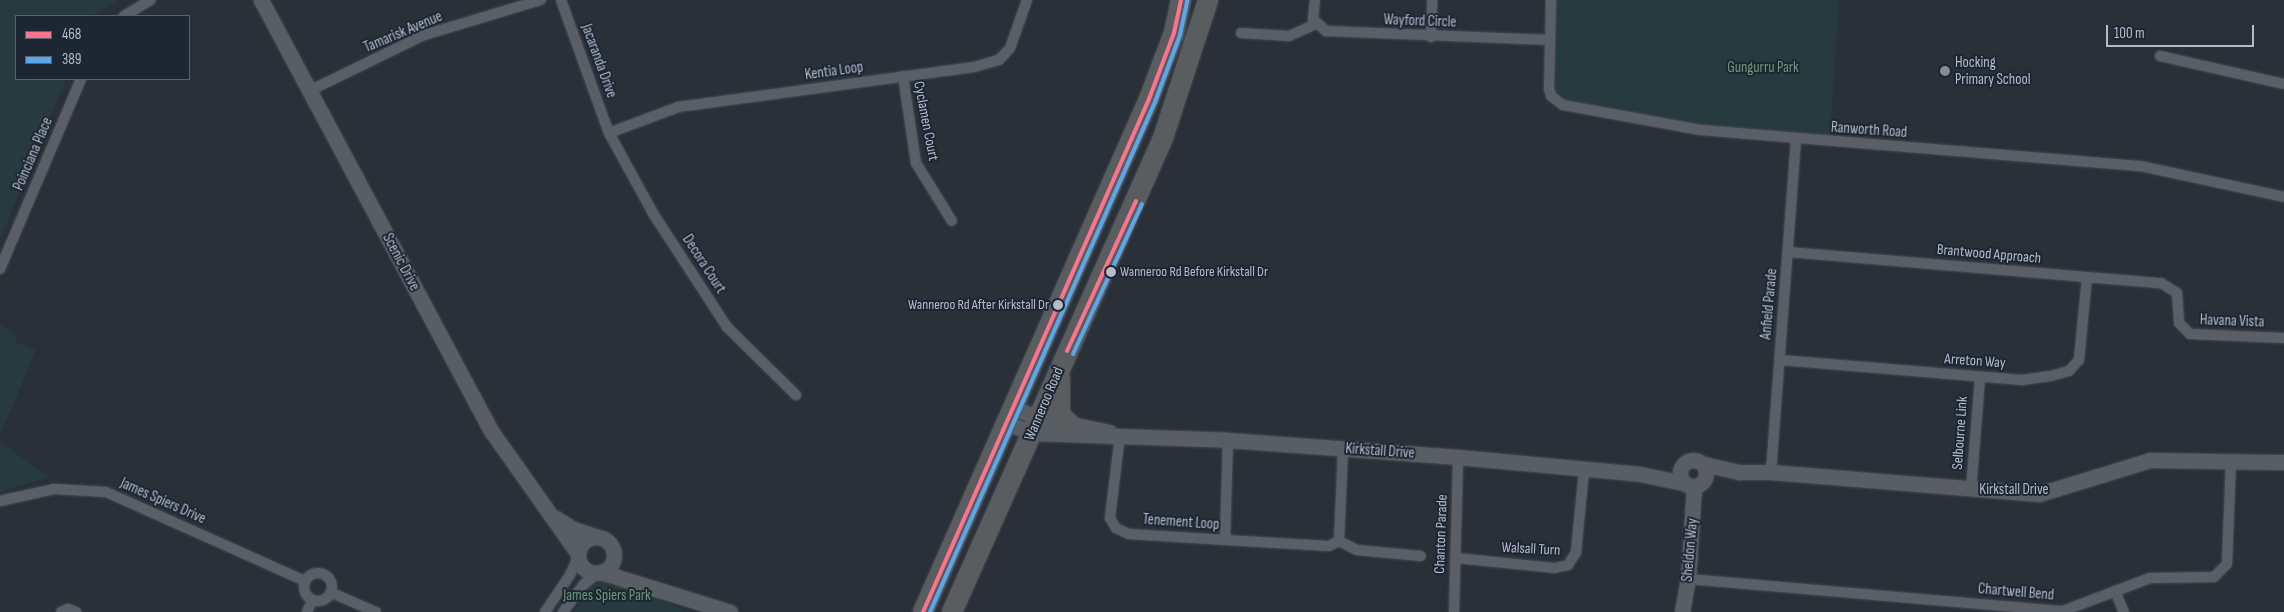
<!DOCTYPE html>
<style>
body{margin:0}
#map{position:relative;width:2284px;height:612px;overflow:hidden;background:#2a3038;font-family:"Sofia Sans Condensed",sans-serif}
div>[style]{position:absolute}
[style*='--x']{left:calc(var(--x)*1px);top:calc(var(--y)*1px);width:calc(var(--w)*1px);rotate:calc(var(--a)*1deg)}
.green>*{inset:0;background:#273a3e}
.roads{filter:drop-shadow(0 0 1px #484c53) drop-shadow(0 0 1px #484c53)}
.street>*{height:10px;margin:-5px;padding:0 5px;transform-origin:5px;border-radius:5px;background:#5a5e66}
.street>.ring{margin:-5px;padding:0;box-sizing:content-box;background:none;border:10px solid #5a5e66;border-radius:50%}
.secondary>*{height:15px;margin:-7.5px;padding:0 7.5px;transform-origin:7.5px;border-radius:7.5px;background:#595d64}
.secondary>.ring{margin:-7.5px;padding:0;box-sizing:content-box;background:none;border:15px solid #595d64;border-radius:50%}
.highway>*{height:20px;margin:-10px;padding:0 10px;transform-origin:10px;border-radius:10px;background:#5a5d60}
.bus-1>*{height:4px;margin:-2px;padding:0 2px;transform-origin:2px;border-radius:2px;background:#fc738d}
.bus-2>*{height:4px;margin:-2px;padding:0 2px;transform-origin:2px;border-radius:2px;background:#5aa8eb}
.dots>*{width:14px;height:14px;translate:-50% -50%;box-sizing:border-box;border:2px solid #1d2633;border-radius:50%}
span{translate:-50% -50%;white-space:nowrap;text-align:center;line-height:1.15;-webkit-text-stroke:4px #1d2633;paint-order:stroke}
.bus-label{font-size:14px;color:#b4bcc9}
.left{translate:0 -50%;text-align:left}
.right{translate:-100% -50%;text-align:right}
.street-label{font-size:15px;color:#b4bcc9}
.poi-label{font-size:15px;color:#b4bcc9}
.park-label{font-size:15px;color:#6b9a76}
.legend{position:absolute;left:15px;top:15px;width:175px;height:65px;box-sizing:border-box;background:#1d2633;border:1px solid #59626f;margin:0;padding:6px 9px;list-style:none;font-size:15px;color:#b4bcc9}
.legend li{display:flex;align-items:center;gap:10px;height:25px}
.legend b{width:25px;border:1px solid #59626f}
.scale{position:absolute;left:2106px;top:25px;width:148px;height:22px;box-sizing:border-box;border:2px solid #b4bcc9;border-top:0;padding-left:6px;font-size:15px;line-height:18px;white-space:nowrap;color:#b4bcc9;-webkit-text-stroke:4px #1d2633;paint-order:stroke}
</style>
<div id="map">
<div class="green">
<div style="clip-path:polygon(0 0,120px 0,91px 16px,16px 16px,16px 79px,66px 79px,0 240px)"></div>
<div style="clip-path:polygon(1551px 0,1839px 0,1830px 142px,1700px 130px,1563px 105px,1551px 96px)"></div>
<div style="clip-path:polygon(0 325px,14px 332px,16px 342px,36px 350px,0 436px)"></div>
<div style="clip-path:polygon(0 442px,27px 461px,49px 477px,0 492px)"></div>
<div style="clip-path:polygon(605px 580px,622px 583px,688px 612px,573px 612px,592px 585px)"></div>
</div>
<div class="roads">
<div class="street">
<div style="--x:561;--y:0;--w:141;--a:70.2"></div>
<div style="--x:609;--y:133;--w:94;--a:61.2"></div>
<div style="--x:654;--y:215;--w:134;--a:56.9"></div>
<div style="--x:727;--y:327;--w:97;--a:44.6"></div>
<div style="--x:1315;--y:0;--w:19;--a:96"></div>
<div style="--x:1313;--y:19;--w:18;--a:43"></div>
<div style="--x:1326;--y:31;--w:224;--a:2.3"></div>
<div style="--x:1551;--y:0;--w:89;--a:91.3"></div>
<div style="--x:1549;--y:89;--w:7;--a:74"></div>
<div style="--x:1551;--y:96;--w:15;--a:37"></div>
<div style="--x:1563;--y:105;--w:139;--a:10.3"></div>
<div style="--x:1700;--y:130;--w:441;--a:4.7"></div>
<div style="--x:2140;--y:166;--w:147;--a:12.1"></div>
<div style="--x:124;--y:16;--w:31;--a:-31"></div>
<div style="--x:1241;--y:33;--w:48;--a:3.6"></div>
<div style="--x:1289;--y:36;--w:30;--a:-24"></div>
<div style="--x:1431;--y:37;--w:37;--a:-88"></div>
<div style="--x:2160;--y:56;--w:127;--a:12.7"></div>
<div style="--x:903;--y:76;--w:88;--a:81.5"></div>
<div style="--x:916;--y:163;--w:68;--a:58.2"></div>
<div style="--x:309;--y:91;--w:128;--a:-26"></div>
<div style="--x:424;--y:35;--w:122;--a:-16.7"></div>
<div style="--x:609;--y:133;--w:74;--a:-20.6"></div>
<div style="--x:678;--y:107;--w:299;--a:-7.7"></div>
<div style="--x:974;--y:67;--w:26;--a:-16"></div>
<div style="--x:999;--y:60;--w:16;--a:-47"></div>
<div style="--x:1010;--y:48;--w:51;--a:-70.5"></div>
<div style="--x:1788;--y:252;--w:374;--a:4.8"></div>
<div style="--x:2161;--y:283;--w:19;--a:32"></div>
<div style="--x:2177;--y:293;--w:30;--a:86"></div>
<div style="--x:2179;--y:323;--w:16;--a:45"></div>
<div style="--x:2190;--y:334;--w:94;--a:2.4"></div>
<div style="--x:0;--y:269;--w:207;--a:-66.9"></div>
<div style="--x:1780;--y:360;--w:243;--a:4.7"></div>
<div style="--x:2022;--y:380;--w:29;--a:-8"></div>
<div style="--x:2051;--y:376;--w:19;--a:-16"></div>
<div style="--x:2069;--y:371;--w:15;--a:-48"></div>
<div style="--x:2079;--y:360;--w:83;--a:-84.5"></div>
<div style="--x:1120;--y:435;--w:84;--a:96.9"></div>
<div style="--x:1110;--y:518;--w:12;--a:59"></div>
<div style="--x:1116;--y:528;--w:14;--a:25"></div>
<div style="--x:1129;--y:534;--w:96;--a:3.6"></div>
<div style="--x:1225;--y:540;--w:104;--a:3.3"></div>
<div style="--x:1329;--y:546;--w:11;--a:-27"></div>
<div style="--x:1339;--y:541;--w:93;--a:-87.5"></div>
<div style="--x:1771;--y:472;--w:333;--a:-85.7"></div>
<div style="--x:1971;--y:490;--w:113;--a:-85.4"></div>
<div style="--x:0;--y:501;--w:55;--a:-12.5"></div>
<div style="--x:54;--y:489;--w:52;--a:3.3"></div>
<div style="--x:106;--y:492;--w:218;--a:24.1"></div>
<div style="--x:1225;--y:540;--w:100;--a:-88.3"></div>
<div style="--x:1339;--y:541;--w:20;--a:27"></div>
<div style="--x:1357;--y:550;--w:64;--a:5.4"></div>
<div style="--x:1456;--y:558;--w:100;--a:5.8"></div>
<div style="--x:1555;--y:568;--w:13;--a:-13"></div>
<div style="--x:1568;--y:565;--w:15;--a:-58"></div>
<div style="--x:1576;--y:552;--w:81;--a:-84.4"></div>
<div class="ring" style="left:304px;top:573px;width:18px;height:18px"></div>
<div style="--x:1688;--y:579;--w:376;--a:4.9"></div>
<div style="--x:2063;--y:611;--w:93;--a:-20.8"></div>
<div style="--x:2150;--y:578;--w:64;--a:-0.9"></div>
<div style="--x:2214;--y:577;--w:18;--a:-45"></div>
<div style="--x:2227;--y:564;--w:103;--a:-87.8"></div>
<div style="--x:2115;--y:591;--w:23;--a:67"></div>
<div style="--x:332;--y:593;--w:48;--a:23.4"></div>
<div style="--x:61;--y:612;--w:8;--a:-23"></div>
<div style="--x:68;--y:609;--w:9;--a:21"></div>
<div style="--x:307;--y:612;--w:13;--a:-67"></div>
<div style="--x:545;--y:612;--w:45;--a:-56"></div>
<div style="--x:570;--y:575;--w:20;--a:-66"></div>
<div style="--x:563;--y:612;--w:34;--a:-53"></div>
<div style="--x:583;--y:585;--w:19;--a:-39"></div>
<div style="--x:1454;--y:612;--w:155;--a:-88.5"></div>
</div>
<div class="secondary">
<div style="--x:261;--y:0;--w:490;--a:61.9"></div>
<div style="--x:492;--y:432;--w:149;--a:54.8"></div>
<div style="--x:1013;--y:408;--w:27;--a:20"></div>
<div style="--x:1038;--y:417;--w:73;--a:11.9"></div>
<div style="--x:1007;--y:423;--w:27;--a:22"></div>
<div style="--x:1032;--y:433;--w:196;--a:2"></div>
<div style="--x:1228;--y:440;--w:231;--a:4.2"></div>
<div style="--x:1458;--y:457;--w:183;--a:5.3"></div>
<div style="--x:1640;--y:474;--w:45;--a:11.6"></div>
<div class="ring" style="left:1680px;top:460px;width:11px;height:11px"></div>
<div style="--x:1704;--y:464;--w:37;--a:13"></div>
<div style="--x:1740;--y:472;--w:31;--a:0"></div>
<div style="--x:1771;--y:472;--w:269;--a:4.7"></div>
<div style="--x:2039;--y:494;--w:116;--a:-17"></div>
<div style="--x:2150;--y:460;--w:134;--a:0.9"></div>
<div style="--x:556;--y:518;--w:20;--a:33"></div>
<div style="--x:573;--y:529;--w:25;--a:18"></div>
<div class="ring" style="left:578px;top:537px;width:21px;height:21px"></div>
<div style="--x:601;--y:572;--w:135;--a:17.2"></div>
<div style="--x:1682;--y:612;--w:34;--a:-80"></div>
<div style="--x:1688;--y:579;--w:93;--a:-86.3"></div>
</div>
<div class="highway">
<div style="--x:1060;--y:378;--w:37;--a:90"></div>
<div style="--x:1060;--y:415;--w:12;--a:42"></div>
<div style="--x:923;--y:612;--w:561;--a:-66.22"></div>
<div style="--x:1149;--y:99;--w:71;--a:-69.3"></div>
<div style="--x:1174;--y:33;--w:34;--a:-78"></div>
<div style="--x:952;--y:612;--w:519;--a:-66"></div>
<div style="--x:1163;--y:138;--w:145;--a:-71.9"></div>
</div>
</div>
<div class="bus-1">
<div style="--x:1067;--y:351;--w:165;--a:-65.3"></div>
<div style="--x:923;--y:612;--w:561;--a:-66.22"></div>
<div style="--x:1149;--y:99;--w:71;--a:-69.3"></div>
<div style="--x:1174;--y:33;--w:34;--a:-78"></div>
</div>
<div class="bus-2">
<div style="--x:1073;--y:354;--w:165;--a:-65.3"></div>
<div style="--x:930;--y:612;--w:557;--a:-66.19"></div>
<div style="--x:1155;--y:102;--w:72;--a:-69.5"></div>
<div style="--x:1180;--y:35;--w:35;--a:-78"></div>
</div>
<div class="dots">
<div style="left:1945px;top:71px;background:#848b96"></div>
<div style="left:1111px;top:272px;background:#b4bcc9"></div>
<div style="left:1058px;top:305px;background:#b4bcc9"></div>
</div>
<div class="bus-label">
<span class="left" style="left:1120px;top:272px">Wanneroo Rd Before Kirkstall Dr</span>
<span class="right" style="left:1049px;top:305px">Wanneroo Rd After Kirkstall Dr</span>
</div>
<div class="street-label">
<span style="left:1420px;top:21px;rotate:2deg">Wayford Circle</span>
<span style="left:403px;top:32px;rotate:-23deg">Tamarisk Avenue</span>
<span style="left:599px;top:61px;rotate:70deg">Jacaranda Drive</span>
<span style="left:834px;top:71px;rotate:-8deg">Kentia Loop</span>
<span style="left:926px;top:121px;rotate:79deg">Cyclamen Court</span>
<span style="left:1869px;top:130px;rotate:4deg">Ranworth Road</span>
<span style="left:33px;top:154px;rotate:-67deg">Poinciana Place</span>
<span style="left:1989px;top:254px;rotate:5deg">Brantwood Approach</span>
<span style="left:401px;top:262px;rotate:62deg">Scenic Drive</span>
<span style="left:704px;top:264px;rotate:57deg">Decora Court</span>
<span style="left:1769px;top:304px;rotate:-85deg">Anfield Parade</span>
<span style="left:2232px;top:321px;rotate:2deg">Havana Vista</span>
<span style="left:1975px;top:361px;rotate:4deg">Arreton Way</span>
<span style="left:1044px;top:404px;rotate:-67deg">Wanneroo Road</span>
<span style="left:1960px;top:433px;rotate:-86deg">Selbourne Link</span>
<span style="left:1380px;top:451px;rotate:4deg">Kirkstall Drive</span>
<span style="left:2014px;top:490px">Kirkstall Drive</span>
<span style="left:163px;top:501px;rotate:24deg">James Spiers Drive</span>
<span style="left:1181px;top:522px;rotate:4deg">Tenement Loop</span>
<span style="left:1441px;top:534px;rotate:-88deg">Chanton Parade</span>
<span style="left:1531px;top:549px;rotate:3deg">Walsall Turn</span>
<span style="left:1690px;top:550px;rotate:-85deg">Sheldon Way</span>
<span style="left:2016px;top:592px;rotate:5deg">Chartwell Bend</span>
</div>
<div class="poi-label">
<span class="left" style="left:1955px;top:71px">Hocking<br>Primary School</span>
</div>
<div class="park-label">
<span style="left:1763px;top:68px">Gungurru Park</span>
<span style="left:607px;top:596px">James Spiers Park</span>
</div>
<ul class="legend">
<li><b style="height:6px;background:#fc738d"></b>468</li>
<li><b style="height:6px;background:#5aa8eb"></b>389</li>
</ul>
<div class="scale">100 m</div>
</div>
